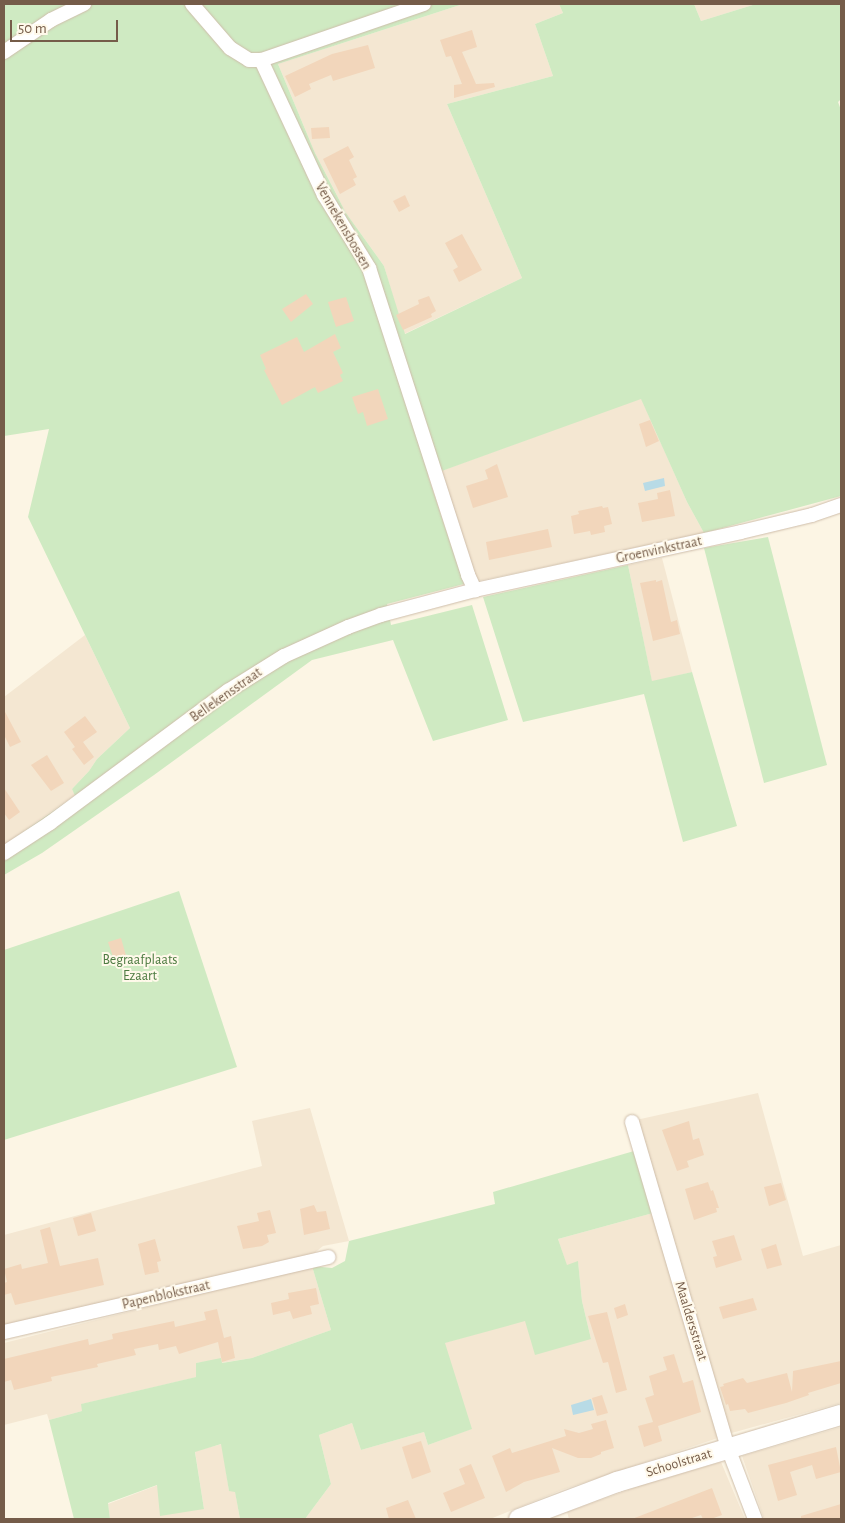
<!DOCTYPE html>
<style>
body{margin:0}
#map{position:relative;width:845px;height:1523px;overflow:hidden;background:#fcf5e4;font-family:"Alegreya Sans",sans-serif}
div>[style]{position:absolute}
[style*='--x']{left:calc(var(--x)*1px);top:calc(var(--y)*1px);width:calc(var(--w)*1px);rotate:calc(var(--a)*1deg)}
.residential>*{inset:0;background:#f4e7d2}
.green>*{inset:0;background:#cfeac2}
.water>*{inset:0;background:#b8dbe6}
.building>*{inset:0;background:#f2d6bb}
.roads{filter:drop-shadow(0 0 1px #cebdaa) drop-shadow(0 0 1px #cebdaa)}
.street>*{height:14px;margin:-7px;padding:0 7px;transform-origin:7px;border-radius:7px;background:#fff}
.secondary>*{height:20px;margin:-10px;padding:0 10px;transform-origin:10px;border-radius:10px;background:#fff}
span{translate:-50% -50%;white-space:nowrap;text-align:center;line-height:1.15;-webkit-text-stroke:4px #fff9ea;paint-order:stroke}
.street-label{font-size:14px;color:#755c49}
.park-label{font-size:14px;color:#4d7b41}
.frame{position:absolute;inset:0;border:5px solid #755c49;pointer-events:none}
.scale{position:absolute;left:10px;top:20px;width:108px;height:22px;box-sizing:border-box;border:2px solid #755c49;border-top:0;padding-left:6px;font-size:15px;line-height:18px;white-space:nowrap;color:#755c49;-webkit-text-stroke:4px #fff9ea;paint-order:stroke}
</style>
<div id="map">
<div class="residential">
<div style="clip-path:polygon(463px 4px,559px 4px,563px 13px,535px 24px,553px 76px,447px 104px,522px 278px,404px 334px,384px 266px,346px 213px,315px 153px,278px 64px)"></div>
<div style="clip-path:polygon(694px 4px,756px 4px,701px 21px)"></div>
<div style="clip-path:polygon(641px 398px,687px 502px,704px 533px,464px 584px,427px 476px)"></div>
<div style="clip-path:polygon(662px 558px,692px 672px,652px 682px,628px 565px)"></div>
<div style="clip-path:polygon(85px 635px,130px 728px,97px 759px,89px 771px,72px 789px,75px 795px,4px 845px,4px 697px)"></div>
<div style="clip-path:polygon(758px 1093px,803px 1256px,841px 1245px,841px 1403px,728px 1434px,636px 1120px)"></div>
<div style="clip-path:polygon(310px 1108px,349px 1241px,323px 1246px,312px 1255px,274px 1262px,4px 1328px,4px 1235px,262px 1166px,252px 1121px)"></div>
<div style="clip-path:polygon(653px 1213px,721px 1437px,562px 1490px,490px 1519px,305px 1519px,331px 1484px,319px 1435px,352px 1423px,361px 1450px,424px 1432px,428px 1445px,471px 1429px,444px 1343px,525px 1320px,591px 1339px,582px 1301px,578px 1262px,567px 1266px,558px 1239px)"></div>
<div style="clip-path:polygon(312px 1266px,331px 1330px,252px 1358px,221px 1363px,221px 1359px,196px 1363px,197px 1377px,82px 1404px,82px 1411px,49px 1420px,47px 1414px,4px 1425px,4px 1343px)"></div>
<div style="clip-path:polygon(841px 1427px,841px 1519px,764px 1519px,742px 1456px)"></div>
<div style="clip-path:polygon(222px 1444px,229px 1491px,235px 1491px,240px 1519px,110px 1519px,108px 1504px,158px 1485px,204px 1509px,195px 1451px)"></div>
<div style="clip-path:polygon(721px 1462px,745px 1519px,569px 1519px,567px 1512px,642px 1485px)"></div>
</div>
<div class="green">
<div style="clip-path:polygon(4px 4px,463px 4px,278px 64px,315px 153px,346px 213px,384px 266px,405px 334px,522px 278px,447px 104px,553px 76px,535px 24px,563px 13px,559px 4px,694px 4px,701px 21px,756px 4px,841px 4px,841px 99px,838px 102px,841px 110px,841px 496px,704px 533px,687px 502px,641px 399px,428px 476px,464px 584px,387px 604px,391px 625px,472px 605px,508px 720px,433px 741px,393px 640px,312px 660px,154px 775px,42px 853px,4px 875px,4px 845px,75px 796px,72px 789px,89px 771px,97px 759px,130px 728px,28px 517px,49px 429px,4px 436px)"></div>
<div style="clip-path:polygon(768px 537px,827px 765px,764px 783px,704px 548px)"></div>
<div style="clip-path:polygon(628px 565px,652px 681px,692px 672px,737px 826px,683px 842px,644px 694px,523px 722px,483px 597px)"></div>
<div style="clip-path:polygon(179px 891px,237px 1067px,4px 1140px,4px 950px)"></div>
<div style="clip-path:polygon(634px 1151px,653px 1213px,558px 1239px,567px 1265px,578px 1261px,582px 1301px,591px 1339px,535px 1355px,525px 1321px,445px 1343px,472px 1429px,428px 1445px,424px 1432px,361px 1450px,352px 1423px,319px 1435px,331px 1484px,305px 1519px,240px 1519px,235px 1492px,229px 1491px,221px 1444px,195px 1452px,204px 1509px,160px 1516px,157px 1485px,108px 1503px,110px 1519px,74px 1519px,49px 1420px,82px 1411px,81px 1404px,196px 1377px,196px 1363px,221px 1358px,222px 1363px,252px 1358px,331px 1330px,312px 1266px,332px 1268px,345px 1261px,349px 1241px,495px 1204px,493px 1192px)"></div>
</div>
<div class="water">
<div style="clip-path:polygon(664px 478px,665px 486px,645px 491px,643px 483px)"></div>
<div style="clip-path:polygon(591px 1399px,594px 1410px,573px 1415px,571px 1405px)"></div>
</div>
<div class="building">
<div style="clip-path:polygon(472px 30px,477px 47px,462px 52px,476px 84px,494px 83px,495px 87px,454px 98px,454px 85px,462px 84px,451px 56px,446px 57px,440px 40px)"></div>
<div style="clip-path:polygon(368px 45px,375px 68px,333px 81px,331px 75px,309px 84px,311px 89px,295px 97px,285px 76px,332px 54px)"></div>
<div style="clip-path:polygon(329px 127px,330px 138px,312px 139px,311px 128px)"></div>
<div style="clip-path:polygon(348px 146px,354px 157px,349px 160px,357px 177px,353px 179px,356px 185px,340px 194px,323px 159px)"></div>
<div style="clip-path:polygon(405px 195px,410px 206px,399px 212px,393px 201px)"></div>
<div style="clip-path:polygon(462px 234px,482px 270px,459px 282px,453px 270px,458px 267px,445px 243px)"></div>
<div style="clip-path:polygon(306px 294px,313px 304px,291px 322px,282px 309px)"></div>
<div style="clip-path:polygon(429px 296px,436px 311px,431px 314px,432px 317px,403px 330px,396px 315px,419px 304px,418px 300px)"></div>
<div style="clip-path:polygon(346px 297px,354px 321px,336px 327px,328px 302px)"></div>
<div style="clip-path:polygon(335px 334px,341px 348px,333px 352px,343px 373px,340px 375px,343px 381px,318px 393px,315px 387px,282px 405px,264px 370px,266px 369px,260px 355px,297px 337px,304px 352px)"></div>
<div style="clip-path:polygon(378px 389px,388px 419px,367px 426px,363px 412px,358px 414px,352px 397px)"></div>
<div style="clip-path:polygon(650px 420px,659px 441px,646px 447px,639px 424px)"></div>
<div style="clip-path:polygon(497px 464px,508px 497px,473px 508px,466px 486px,488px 479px,485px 470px)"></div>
<div style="clip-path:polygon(670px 490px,675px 516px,642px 522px,638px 503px,658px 499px,657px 493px)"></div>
<div style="clip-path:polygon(602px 506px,603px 508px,608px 507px,612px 524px,604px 526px,605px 532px,591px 535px,590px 531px,574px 534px,571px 516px,579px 514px,578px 511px)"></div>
<div style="clip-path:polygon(548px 529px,552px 547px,489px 560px,486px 542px)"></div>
<div style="clip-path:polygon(656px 580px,656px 582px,662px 580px,671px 622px,677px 620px,680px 634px,653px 641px,640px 583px)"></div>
<div style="clip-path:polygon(4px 710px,21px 742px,10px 747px,4px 735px)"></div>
<div style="clip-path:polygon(85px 716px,97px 732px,83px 742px,94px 757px,84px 765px,72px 749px,75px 747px,64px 732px)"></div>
<div style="clip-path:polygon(47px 755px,64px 783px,51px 791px,31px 765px)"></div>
<div style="clip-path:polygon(4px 788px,20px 812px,9px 820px,4px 813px)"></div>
<div style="clip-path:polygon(121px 938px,127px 959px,115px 963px,108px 942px)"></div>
<div style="clip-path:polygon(689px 1121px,693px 1140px,699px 1138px,704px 1155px,687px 1161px,689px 1167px,677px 1171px,662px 1130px)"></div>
<div style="clip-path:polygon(708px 1182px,711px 1191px,713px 1190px,719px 1208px,716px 1208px,717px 1212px,694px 1220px,685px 1189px)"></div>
<div style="clip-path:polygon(781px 1183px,786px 1200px,769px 1206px,764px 1187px)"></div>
<div style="clip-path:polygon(314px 1205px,317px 1212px,326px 1211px,330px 1229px,304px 1235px,300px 1209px)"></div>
<div style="clip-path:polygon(270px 1210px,276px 1233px,267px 1235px,269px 1242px,262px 1246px,243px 1249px,237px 1226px,259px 1221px,257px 1213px)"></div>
<div style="clip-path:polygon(91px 1213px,96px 1231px,78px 1236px,73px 1218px)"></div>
<div style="clip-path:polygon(50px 1227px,60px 1266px,98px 1258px,104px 1285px,15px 1305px,11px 1293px,4px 1295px,4px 1283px,7px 1282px,4px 1269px,21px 1264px,22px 1269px,48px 1263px,40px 1230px)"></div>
<div style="clip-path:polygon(734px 1235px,742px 1260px,716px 1268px,713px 1257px,717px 1256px,712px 1241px)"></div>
<div style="clip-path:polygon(155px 1239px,161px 1261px,157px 1262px,159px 1272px,145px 1275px,138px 1244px)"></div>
<div style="clip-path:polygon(776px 1244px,782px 1265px,767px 1269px,761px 1249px)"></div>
<div style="clip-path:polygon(316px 1288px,319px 1304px,310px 1306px,312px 1314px,293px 1319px,290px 1311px,273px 1315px,271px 1303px,289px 1299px,288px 1293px)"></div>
<div style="clip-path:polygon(753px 1298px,757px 1310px,723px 1319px,719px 1307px)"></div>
<div style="clip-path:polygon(625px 1304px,628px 1315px,617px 1319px,614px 1308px)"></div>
<div style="clip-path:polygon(217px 1309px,224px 1338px,231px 1336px,235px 1358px,222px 1362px,218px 1342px,179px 1354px,176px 1346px,159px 1350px,158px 1344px,134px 1349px,136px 1355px,97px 1364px,98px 1367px,51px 1377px,52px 1381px,14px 1390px,11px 1380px,4px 1382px,4px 1359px,88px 1339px,89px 1345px,113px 1339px,112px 1334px,174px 1321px,175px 1327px,206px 1320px,204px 1312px)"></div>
<div style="clip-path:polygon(607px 1312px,627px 1390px,616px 1393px,608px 1362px,603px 1363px,588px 1316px)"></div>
<div style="clip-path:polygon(674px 1354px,683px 1383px,693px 1380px,701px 1412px,658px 1426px,662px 1441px,644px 1447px,638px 1426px,653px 1422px,645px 1398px,654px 1395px,649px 1376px,667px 1370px,663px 1357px)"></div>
<div style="clip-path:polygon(841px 1361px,841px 1383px,808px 1393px,809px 1395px,786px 1403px,748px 1413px,745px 1409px,730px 1411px,728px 1404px,726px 1405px,720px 1387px,724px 1386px,723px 1384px,743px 1378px,747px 1383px,787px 1373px,792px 1392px,793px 1371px)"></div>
<div style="clip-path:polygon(602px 1395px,608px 1413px,597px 1416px,592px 1398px)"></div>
<div style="clip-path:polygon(606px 1420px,614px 1448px,601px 1452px,601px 1454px,591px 1458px,578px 1458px,552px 1448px,560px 1472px,524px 1482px,506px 1492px,492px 1456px,510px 1448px,512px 1453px,566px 1436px,564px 1429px,579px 1433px,593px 1429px,591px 1424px)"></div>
<div style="clip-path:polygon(421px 1441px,431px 1472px,412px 1479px,402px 1447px)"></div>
<div style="clip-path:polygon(836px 1447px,841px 1472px,816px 1479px,812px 1465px,790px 1472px,797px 1495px,778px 1501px,768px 1465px)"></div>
<div style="clip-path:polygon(471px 1464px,485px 1498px,451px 1512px,443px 1493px,465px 1484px,459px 1469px)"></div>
<div style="clip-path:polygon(712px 1488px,722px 1515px,711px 1519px,703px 1519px,701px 1515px,689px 1519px,632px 1519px)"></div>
<div style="clip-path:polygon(408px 1500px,416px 1519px,389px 1519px,386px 1508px)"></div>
<div style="clip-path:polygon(841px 1504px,841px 1519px,801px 1519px,801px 1516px)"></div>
</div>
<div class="roads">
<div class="street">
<div style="--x:192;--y:4;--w:58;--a:49.2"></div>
<div style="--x:230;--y:48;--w:22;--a:32"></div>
<div style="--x:249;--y:60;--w:12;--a:0"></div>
<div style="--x:424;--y:4;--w:172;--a:161"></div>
<div style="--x:261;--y:60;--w:149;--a:65"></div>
<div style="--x:324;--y:195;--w:86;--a:58.3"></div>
<div style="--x:369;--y:268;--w:323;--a:72.1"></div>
<div style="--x:468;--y:575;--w:17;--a:65"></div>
<div style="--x:4;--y:52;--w:57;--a:-34.2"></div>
<div style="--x:51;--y:20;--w:37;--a:-26"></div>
<div style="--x:4;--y:853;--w:55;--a:-33.1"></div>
<div style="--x:50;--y:823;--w:222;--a:-36.6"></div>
<div style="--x:228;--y:691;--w:66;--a:-32"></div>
<div style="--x:284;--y:656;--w:70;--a:-24.4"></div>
<div style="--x:348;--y:627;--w:35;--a:-20"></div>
<div style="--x:381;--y:615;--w:97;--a:-14.9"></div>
<div style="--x:475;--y:590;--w:272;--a:-12.3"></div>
<div style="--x:741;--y:532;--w:73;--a:-13.5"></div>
<div style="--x:812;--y:515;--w:31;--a:-19"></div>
<div style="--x:632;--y:1122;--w:340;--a:73.6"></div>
<div style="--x:728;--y:1448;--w:76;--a:69.2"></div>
<div style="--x:4;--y:1332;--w:333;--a:-13"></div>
</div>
<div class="secondary">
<div style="--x:519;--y:1519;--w:105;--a:-20.7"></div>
<div style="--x:617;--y:1482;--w:234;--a:-16.7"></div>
</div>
</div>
<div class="street-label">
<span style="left:343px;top:226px;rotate:60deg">Vennekensbossen</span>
<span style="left:659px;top:550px;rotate:-12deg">Groenvinkstraat</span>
<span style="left:226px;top:695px;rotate:-35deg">Bellekensstraat</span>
<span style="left:166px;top:1295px;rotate:-13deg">Papenblokstraat</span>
<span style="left:691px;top:1321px;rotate:73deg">Maaldersstraat</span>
<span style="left:679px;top:1463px;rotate:-17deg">Schoolstraat</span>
</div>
<div class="park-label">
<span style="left:140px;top:968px">Begraafplaats<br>Ezaart</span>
</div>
<div class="frame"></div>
<div class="scale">50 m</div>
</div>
